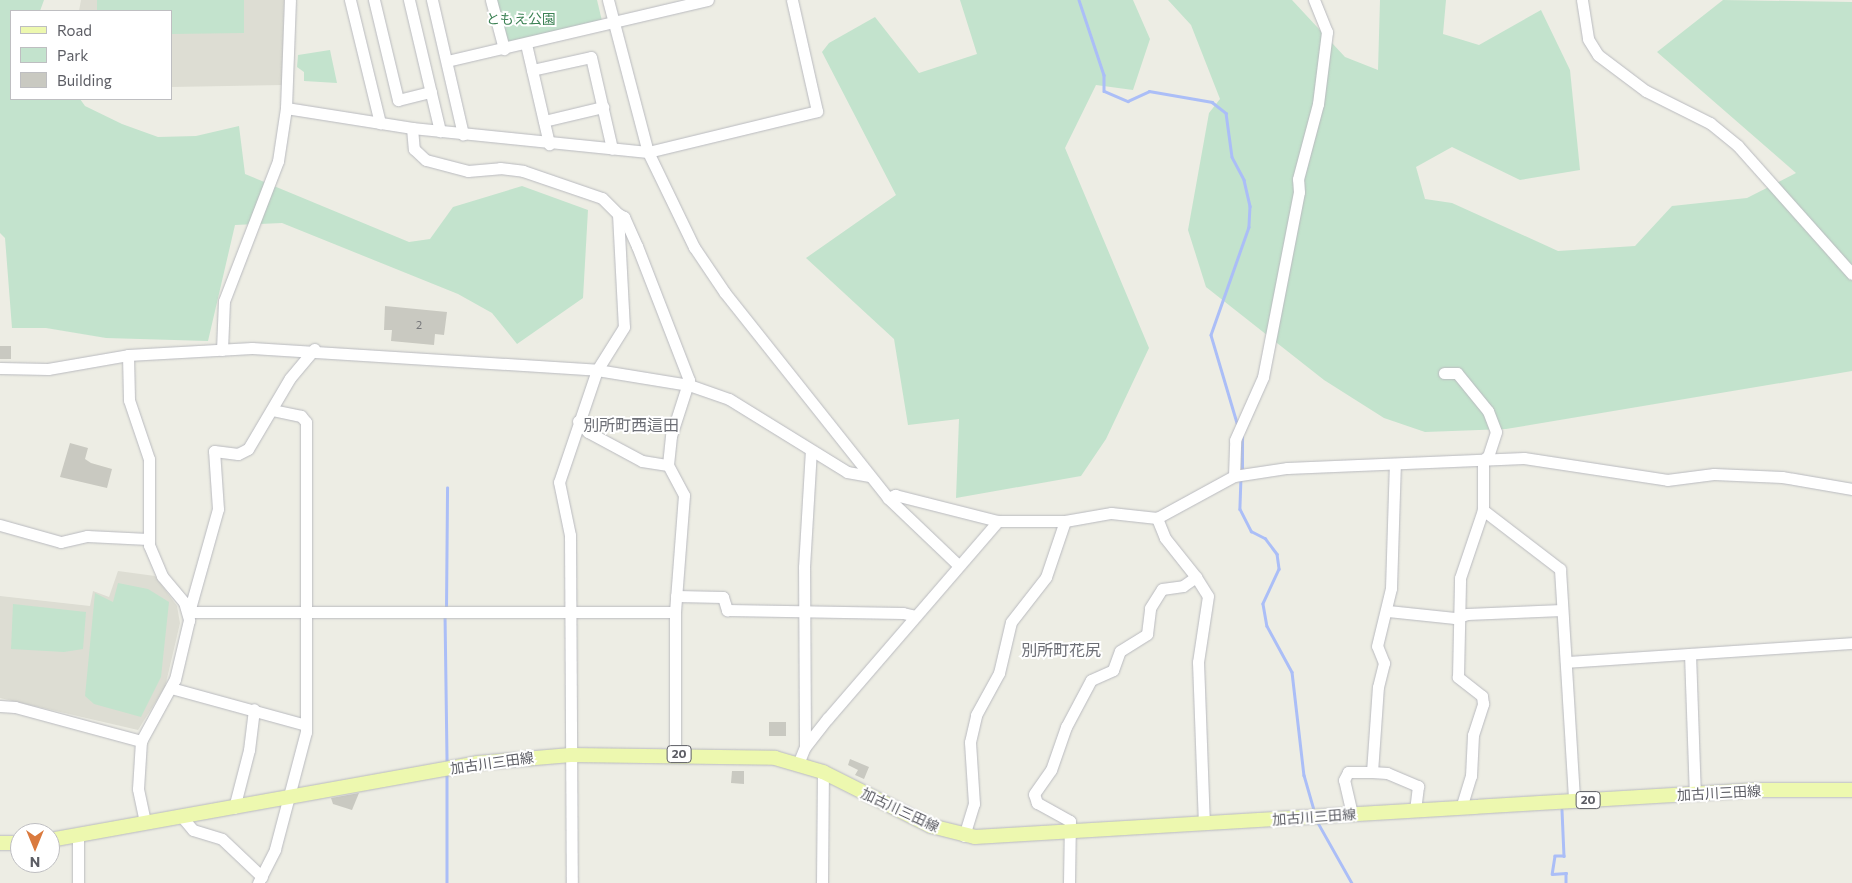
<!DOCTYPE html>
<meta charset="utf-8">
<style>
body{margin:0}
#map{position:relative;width:1852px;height:883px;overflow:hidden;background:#edede4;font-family:Commissioner,"Noto Sans JP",sans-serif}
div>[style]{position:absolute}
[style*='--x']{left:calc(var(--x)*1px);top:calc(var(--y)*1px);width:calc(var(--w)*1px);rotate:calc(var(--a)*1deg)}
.education>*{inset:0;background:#ddddd3}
.green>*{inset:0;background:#c3e3cd}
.stream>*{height:2.5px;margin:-1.25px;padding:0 1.25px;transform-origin:1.25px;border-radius:1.25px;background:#abbef7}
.building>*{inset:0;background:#c9c9c1}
.roads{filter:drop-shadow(0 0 1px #b9babf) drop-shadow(0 0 1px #b9babf)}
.minor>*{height:11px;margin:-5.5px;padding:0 5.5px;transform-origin:5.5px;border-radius:5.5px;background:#fff}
.major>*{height:14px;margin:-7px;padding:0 7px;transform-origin:7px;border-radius:7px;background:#edf8af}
span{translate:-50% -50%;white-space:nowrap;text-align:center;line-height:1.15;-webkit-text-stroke:4px #fff;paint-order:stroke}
.number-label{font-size:11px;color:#77787b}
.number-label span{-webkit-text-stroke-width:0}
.shield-label span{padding:1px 4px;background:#fff;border:1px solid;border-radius:4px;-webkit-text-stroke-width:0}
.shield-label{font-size:12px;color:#5c5d64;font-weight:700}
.park-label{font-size:14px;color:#3d8255}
.street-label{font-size:14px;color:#5c5d64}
.quarter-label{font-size:16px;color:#6d6f76}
.legend{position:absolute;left:10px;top:10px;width:162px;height:90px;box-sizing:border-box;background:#fff;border:1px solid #bebec1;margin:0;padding:6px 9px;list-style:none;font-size:15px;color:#5c5d64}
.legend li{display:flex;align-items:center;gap:10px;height:25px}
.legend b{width:25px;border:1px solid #bebec1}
.north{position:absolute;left:10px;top:823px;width:50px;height:50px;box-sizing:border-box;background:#fff;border:1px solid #bebec1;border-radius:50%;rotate:180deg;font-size:14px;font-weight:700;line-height:20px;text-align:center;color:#5c5d64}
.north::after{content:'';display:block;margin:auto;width:18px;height:22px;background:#da7a3e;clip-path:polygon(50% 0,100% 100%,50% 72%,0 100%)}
</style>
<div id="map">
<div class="education">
<div style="clip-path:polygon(81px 0,284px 0,282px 85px,171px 87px,171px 11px,79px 11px)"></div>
<div style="clip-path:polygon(118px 571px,155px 576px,177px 606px,180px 623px,165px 687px,138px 730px,0 698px,0 596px,90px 606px,93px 591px,109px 597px)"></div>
</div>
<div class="green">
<div style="clip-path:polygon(0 0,44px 0,40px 11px,11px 11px,11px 99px,80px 99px,85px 106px,122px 124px,158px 137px,196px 136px,239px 126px,245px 174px,409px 242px,430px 239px,453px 207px,522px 186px,588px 210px,583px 298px,517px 344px,492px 313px,458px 294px,282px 223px,235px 225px,208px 341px,106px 338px,46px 328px,12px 328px,5px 238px,0 233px)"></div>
<div style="clip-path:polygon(97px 0,244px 0,244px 33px,171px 34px,171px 11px,97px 11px)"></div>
<div style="clip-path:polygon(495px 0,597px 0,602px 21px,506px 42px)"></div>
<div style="clip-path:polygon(960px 0,1133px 0,1150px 39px,1133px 90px,1096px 85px,1065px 148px,1149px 348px,1106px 439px,1081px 476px,956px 498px,959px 419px,908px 425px,894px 339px,806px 258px,896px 195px,822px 52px,829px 43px,875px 17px,919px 73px,977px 54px)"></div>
<div style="clip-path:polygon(1168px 0,1292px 0,1345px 57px,1378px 70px,1380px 0,1446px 0,1443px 34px,1479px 45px,1541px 10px,1570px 70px,1580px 170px,1520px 180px,1452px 147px,1416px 167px,1425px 199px,1452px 203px,1558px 251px,1635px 246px,1672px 206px,1747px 198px,1796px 173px,1657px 52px,1723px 0,1852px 2px,1852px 371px,1506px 429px,1425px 432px,1384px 418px,1324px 380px,1206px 287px,1188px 230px,1209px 113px,1220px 99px,1191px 25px)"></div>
<div style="clip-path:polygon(330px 50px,337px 83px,304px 81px,304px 72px,297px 67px,298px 55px)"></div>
<div style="clip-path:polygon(118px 583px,148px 589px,169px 602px,161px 677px,141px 717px,94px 704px,85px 696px,95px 593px,113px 602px)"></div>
<div style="clip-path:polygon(13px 604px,86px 612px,83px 649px,64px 652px,11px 649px)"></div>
</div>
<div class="stream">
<div style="--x:1079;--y:0;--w:79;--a:71.6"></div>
<div style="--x:1104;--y:75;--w:16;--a:90"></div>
<div style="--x:1104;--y:91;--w:26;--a:23"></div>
<div style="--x:1128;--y:101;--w:23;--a:-25"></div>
<div style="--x:1149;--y:91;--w:64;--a:9.9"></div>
<div style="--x:1212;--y:102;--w:18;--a:38"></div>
<div style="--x:1226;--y:113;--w:44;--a:82.2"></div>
<div style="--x:1232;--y:157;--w:26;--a:62"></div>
<div style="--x:1244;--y:180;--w:27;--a:77"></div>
<div style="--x:1250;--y:206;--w:21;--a:93"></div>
<div style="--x:1249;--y:227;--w:114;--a:109.4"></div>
<div style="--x:1211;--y:335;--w:92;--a:73.5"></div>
<div style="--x:1242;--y:472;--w:37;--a:-90"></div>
<div style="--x:1241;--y:477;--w:32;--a:92"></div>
<div style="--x:1240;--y:509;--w:25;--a:63"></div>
<div style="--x:1251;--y:531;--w:16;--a:27"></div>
<div style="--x:1265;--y:538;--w:20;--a:53"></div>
<div style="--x:1277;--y:554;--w:15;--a:82"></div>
<div style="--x:1279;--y:569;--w:38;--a:115"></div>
<div style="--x:1263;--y:604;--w:22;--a:80"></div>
<div style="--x:1267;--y:626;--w:52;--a:61.5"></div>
<div style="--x:1292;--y:672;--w:104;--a:83.4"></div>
<div style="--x:1304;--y:775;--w:37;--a:74"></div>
<div style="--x:446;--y:609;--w:121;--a:-89.5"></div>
<div style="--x:445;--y:614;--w:150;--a:89.2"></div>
<div style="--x:447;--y:774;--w:109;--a:90"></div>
<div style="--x:1562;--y:810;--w:46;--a:87.5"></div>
<div style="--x:1564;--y:856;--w:9;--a:180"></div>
<div style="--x:1555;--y:856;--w:18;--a:99"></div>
<div style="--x:1552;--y:874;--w:14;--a:-4"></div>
<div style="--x:1566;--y:873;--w:10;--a:90"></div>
<div style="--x:1317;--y:821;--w:71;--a:60.6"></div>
</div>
<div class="building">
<div style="clip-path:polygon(385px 306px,447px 312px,444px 335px,435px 334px,434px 345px,391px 341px,392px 330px,384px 330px)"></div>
<div style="clip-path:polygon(0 346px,11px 346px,11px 359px,0 359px)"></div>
<div style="clip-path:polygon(70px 443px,88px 448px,85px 459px,91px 463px,112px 469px,107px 488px,60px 477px)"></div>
<div style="clip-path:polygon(769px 722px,786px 722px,786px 736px,769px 736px)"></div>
<div style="clip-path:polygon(850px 759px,869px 767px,864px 779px,855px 775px,858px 770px,848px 765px)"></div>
<div style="clip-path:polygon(732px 771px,744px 771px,744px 784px,731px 783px)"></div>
<div style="clip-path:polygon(359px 793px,352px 810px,333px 804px,331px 798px)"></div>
</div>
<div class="roads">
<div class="minor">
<div style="--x:350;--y:0;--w:127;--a:76.3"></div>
<div style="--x:374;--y:0;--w:103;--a:76.5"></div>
<div style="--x:398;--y:100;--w:34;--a:-14"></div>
<div style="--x:409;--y:0;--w:135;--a:76.7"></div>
<div style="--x:432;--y:0;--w:138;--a:77"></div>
<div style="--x:491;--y:0;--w:51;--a:75.1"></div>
<div style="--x:608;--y:0;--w:157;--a:75.3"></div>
<div style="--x:648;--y:152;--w:106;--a:64.2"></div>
<div style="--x:694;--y:247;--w:55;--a:56"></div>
<div style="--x:725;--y:293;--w:262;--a:51.5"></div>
<div style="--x:888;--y:498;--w:97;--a:43.7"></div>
<div style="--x:1582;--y:0;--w:39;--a:81"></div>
<div style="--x:1588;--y:39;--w:19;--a:58"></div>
<div style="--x:1598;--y:55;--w:60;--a:36.9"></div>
<div style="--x:1646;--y:91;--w:72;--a:26.6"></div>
<div style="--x:1710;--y:123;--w:36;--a:39"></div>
<div style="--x:1738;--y:146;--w:171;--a:48.3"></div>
<div style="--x:526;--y:44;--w:103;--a:77"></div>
<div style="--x:447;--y:61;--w:268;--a:-13.2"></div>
<div style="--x:532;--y:70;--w:60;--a:-12.4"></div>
<div style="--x:591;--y:57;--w:94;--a:77.1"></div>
<div style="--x:286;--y:108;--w:128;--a:9"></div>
<div style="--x:412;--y:128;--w:237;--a:5.8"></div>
<div style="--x:648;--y:152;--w:174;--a:-13.6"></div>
<div style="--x:817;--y:111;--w:114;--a:-102.7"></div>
<div style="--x:544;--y:121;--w:61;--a:-13.3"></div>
<div style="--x:412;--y:128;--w:21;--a:85"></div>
<div style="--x:414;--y:149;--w:16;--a:43"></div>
<div style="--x:426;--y:160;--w:43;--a:14.7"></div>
<div style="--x:468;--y:171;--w:32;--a:-5"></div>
<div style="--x:500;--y:168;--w:23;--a:7"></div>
<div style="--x:523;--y:171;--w:83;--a:18.9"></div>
<div style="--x:602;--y:198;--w:23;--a:45"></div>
<div style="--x:618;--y:214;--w:113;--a:87"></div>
<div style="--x:624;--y:327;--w:51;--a:122.1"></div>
<div style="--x:597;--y:370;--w:118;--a:108.7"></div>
<div style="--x:559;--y:482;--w:54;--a:78.3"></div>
<div style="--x:570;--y:535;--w:348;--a:89.7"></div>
<div style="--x:618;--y:214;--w:7;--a:27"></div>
<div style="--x:624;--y:217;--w:32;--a:66"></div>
<div style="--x:637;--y:246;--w:144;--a:68.8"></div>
<div style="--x:689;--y:380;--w:59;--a:107.8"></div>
<div style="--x:671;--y:436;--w:29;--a:96"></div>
<div style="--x:668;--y:465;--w:34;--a:62"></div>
<div style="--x:684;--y:495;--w:117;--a:94.4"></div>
<div style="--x:675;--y:612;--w:142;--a:90"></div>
<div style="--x:222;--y:350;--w:49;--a:-87.7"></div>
<div style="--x:224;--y:301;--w:150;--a:-68.9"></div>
<div style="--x:278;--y:161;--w:54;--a:-81.4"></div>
<div style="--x:286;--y:108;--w:108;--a:-87.9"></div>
<div style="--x:128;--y:355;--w:45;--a:88.7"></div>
<div style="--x:129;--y:400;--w:62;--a:71.3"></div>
<div style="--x:149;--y:459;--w:86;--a:90"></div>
<div style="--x:149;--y:545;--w:34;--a:67"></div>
<div style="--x:162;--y:576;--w:34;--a:50"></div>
<div style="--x:184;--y:602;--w:19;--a:74"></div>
<div style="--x:189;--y:620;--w:61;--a:103.3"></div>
<div style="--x:175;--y:679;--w:71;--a:118.7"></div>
<div style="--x:141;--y:741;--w:48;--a:93.6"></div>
<div style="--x:138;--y:789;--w:35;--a:78"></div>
<div style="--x:0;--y:368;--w:48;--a:1.2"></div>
<div style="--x:48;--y:369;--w:81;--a:-9.9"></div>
<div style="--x:128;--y:355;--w:124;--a:-3.2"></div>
<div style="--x:252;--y:348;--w:346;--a:3.6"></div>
<div style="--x:597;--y:370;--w:93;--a:9.3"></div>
<div style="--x:689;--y:385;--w:42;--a:19.3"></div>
<div style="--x:729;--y:399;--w:139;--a:31.7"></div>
<div style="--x:847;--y:472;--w:23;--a:10"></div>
<div style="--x:1444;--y:373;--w:13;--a:0"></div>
<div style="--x:1457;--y:373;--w:49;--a:50.8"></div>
<div style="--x:1488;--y:411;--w:22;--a:69"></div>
<div style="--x:1496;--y:432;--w:25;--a:108"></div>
<div style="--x:1488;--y:456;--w:6;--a:141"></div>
<div style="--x:578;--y:421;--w:15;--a:48"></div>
<div style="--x:588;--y:432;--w:61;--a:28.2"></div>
<div style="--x:642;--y:461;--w:26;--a:9"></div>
<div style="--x:1483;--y:460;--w:50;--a:90"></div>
<div style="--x:1483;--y:510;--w:97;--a:37.5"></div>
<div style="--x:1560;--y:569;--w:232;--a:86.5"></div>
<div style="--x:1234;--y:476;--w:36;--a:-88"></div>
<div style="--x:1235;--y:440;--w:69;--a:-66"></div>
<div style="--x:1263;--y:377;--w:188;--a:-79"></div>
<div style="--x:1299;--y:192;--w:13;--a:-94"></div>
<div style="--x:1298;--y:179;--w:78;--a:-75.1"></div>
<div style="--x:1318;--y:104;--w:73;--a:-82.9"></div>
<div style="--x:1327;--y:32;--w:35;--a:-112"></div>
<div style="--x:888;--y:498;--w:8;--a:-23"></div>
<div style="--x:895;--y:495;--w:106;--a:14.2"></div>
<div style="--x:998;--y:521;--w:67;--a:0"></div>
<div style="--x:1065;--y:521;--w:47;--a:-9.9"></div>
<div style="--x:1111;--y:513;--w:46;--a:6.2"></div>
<div style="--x:1157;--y:518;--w:88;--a:-28.6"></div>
<div style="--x:1234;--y:476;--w:54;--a:-8.6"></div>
<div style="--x:1287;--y:468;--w:237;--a:-2.4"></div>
<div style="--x:1524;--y:458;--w:145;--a:8.7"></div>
<div style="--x:1667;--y:480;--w:47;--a:-7.3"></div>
<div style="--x:1714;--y:474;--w:68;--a:2.5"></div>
<div style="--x:1782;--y:477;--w:71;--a:9.7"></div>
<div style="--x:0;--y:525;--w:63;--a:15.6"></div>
<div style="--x:61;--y:542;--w:27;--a:-13"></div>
<div style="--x:87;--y:536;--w:61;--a:2.8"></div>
<div style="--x:1196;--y:577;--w:22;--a:58"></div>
<div style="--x:1208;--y:596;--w:67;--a:98.6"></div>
<div style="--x:1198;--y:662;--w:162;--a:87.9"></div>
<div style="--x:676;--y:596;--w:47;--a:1.2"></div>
<div style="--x:723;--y:597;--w:14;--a:73"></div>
<div style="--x:727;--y:610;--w:176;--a:1"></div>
<div style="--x:903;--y:613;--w:12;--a:14"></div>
<div style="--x:1388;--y:611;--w:67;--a:6"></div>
<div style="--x:1455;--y:618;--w:13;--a:-18"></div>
<div style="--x:1467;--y:614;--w:95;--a:-2.4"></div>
<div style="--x:189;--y:612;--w:486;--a:0"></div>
<div style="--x:189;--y:612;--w:107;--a:-74.3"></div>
<div style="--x:218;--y:509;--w:58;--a:-93.9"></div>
<div style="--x:214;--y:451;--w:24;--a:7"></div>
<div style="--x:238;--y:454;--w:11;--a:-27"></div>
<div style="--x:248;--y:449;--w:82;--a:-59.4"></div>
<div style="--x:290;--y:378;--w:38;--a:-50"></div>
<div style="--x:1690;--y:654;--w:140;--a:88"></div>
<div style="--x:1566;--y:662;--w:287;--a:-3.8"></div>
<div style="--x:171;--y:688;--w:140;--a:15.3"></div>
<div style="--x:0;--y:706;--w:15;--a:4"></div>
<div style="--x:15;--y:707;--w:131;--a:15.1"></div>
<div style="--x:805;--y:747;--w:180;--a:-90.3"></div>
<div style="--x:804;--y:567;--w:117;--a:-86.6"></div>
<div style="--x:798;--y:764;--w:18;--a:-68"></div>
<div style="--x:805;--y:747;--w:37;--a:-52"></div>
<div style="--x:828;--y:718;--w:260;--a:-49.2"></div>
<div style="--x:1372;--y:772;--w:15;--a:4"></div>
<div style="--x:1387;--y:773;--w:34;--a:23"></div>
<div style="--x:1418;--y:786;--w:25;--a:97"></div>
<div style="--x:234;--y:808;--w:60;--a:-75.5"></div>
<div style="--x:249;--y:750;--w:41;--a:-83"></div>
<div style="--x:1461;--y:808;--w:34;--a:-73"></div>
<div style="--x:1471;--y:776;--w:41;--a:-87.2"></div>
<div style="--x:1473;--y:735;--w:33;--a:-72"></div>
<div style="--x:1483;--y:704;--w:8;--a:-97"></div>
<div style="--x:1482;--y:696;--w:31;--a:-142"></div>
<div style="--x:1458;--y:677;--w:99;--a:-88.8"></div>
<div style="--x:1460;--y:578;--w:72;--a:-71.3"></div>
<div style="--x:1352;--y:814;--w:35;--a:-103"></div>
<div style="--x:1344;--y:780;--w:9;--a:-63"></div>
<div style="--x:1348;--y:772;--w:24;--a:0"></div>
<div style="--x:1372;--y:772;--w:85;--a:-86"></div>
<div style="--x:1378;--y:687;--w:25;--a:-76"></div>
<div style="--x:1384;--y:663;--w:18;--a:-112"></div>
<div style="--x:1377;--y:646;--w:60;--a:-76.4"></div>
<div style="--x:1391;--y:588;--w:124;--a:-88.2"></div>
<div style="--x:182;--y:817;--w:17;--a:50"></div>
<div style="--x:193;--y:830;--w:30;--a:17"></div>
<div style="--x:222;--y:839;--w:55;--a:43.5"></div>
<div style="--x:78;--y:836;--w:47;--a:90"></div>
<div style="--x:964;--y:836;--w:34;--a:-73"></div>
<div style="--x:974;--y:804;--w:62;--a:-93.7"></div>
<div style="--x:970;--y:742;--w:28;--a:-77"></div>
<div style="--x:976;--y:715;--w:48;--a:-61.3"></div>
<div style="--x:999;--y:673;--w:52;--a:-76.8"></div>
<div style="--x:1011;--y:622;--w:57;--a:-52.1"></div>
<div style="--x:1046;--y:577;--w:59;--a:-71.3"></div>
<div style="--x:258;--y:883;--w:38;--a:-63"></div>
<div style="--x:275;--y:849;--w:121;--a:-75.2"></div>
<div style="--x:306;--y:732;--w:310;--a:-90"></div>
<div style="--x:306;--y:422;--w:8;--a:-130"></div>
<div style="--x:301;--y:416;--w:30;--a:-168"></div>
<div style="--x:822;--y:883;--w:111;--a:-89.5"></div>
<div style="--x:1069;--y:883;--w:62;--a:-89.1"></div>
<div style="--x:1070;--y:821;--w:38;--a:-151"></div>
<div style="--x:1037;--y:803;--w:9;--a:-108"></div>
<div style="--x:1034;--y:794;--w:29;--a:-55"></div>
<div style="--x:1051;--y:770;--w:46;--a:-70.8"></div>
<div style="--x:1066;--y:727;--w:53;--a:-62"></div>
<div style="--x:1091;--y:680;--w:24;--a:-24"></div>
<div style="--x:1113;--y:670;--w:20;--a:-70"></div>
<div style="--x:1120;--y:651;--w:32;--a:-32"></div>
<div style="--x:1147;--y:634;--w:26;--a:-83"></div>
<div style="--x:1150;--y:608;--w:22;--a:-58"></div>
<div style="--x:1162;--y:589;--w:21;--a:-8"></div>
<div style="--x:1183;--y:586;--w:16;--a:-35"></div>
<div style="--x:1196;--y:577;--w:50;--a:-128.5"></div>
<div style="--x:1165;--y:538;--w:22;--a:-112"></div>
</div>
<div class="major">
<div style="--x:50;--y:840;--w:434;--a:-10.2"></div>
<div style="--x:477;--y:763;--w:94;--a:-4.9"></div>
<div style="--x:571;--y:755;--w:204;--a:0.8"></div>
<div style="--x:775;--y:758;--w:50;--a:16.3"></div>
<div style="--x:823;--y:772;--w:121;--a:26.6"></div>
<div style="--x:931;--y:826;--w:45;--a:14"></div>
<div style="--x:975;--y:837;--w:783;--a:-3.44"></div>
<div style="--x:1757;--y:790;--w:95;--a:0"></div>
<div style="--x:0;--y:843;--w:20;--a:0"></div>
</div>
</div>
<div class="number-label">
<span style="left:419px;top:325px">2</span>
</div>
<div class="shield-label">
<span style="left:679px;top:754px">20</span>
<span style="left:1588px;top:800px">20</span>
</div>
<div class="park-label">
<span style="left:521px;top:19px">ともえ公園</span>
</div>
<div class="street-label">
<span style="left:492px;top:763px;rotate:-8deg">加古川三田線</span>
<span style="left:1719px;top:793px;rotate:-3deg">加古川三田線</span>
<span style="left:900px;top:810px;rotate:25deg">加古川三田線</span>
<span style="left:1314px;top:817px;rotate:-4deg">加古川三田線</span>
</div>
<div class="quarter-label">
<span style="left:631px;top:425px">別所町西這田</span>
<span style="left:1061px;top:650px">別所町花尻</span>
</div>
<ul class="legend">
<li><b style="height:6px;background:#edf8af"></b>Road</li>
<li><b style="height:14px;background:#c3e3cd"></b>Park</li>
<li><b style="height:14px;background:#c9c9c1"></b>Building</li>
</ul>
<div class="north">N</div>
</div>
